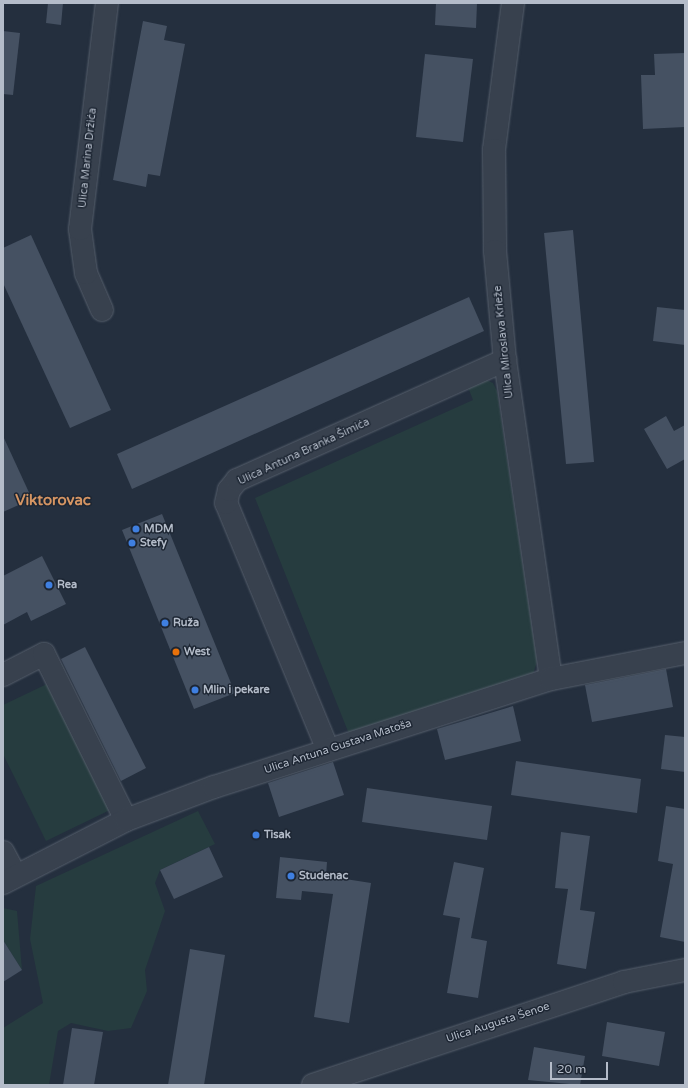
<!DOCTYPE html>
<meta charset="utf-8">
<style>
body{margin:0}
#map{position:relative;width:688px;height:1088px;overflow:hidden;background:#242f3e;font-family:"Varela Round",sans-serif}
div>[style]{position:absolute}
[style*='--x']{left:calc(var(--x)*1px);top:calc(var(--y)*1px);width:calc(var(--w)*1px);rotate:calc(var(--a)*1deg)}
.green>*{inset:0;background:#263c3f}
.building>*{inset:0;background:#455162}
.roads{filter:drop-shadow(0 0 1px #565f6c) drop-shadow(0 0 1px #565f6c)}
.minor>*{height:22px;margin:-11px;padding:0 11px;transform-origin:11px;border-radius:11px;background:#38414e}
.dots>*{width:11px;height:11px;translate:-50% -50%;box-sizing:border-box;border:2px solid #1d2633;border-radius:50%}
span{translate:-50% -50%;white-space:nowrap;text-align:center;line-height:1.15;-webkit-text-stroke:3px #1d2633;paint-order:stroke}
.street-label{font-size:11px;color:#b4bcc9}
.poi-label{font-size:11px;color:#b4bcc9;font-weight:700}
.left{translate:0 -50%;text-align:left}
.district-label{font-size:15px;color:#d59563;font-weight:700}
.frame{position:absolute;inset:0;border:4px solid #b4bcc9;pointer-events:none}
.scale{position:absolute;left:550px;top:1062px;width:58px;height:18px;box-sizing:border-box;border:2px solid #b4bcc9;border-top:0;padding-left:5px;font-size:12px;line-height:14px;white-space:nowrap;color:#b4bcc9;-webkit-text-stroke:3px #1d2633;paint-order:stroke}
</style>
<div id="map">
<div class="green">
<div style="clip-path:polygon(484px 379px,493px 383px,497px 391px,537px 662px,532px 677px,349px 734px,255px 498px,473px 400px,468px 387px)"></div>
<div style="clip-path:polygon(47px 684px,110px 810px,46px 841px,3px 754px,3px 705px)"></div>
<div style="clip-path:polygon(198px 811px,215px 844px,160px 870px,155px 883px,165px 911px,145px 970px,147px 991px,131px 1028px,108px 1031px,71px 1023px,58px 1031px,49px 1085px,3px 1085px,3px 1028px,43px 1003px,30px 939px,36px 886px)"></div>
<div style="clip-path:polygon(3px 908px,17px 911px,22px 970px,3px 940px)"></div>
</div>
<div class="building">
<div style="clip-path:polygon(48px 3px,63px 3px,61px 25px,46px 23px)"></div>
<div style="clip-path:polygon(436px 3px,477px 3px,476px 28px,435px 25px)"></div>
<div style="clip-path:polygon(143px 21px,167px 26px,164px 40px,185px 44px,160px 176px,148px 174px,146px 187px,113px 180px)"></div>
<div style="clip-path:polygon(3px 31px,20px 33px,13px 95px,3px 94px)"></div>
<div style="clip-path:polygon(685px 53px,685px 127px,643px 129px,641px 75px,655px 75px,654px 54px)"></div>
<div style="clip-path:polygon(425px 54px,473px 59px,463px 142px,416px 137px)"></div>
<div style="clip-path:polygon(573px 230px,594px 462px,566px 464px,544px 233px)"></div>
<div style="clip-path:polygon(31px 235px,111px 410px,70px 428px,3px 283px,3px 248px)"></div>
<div style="clip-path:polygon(469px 297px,484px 331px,132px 489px,117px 454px)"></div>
<div style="clip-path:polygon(657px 307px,685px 310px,685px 345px,653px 341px)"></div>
<div style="clip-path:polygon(666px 416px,674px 431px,685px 425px,685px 459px,667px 469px,644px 429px)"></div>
<div style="clip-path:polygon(3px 436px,32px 499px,3px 512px)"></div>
<div style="clip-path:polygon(162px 514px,235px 693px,194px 709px,122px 530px)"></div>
<div style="clip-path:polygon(42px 556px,66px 604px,31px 621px,27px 612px,3px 625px,3px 576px)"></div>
<div style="clip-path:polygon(85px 647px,146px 768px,121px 781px,61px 659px)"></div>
<div style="clip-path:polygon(666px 669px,673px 707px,592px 722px,585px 685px)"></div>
<div style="clip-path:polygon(513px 706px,521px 741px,445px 760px,437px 729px)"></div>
<div style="clip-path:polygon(665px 735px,685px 737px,685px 772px,661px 769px)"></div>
<div style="clip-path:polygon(516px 761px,641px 779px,637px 813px,511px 795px)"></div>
<div style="clip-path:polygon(333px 762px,344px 795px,279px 817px,268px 783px)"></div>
<div style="clip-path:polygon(367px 788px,492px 806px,487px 840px,362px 822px)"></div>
<div style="clip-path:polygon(666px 806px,685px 809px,685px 942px,660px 937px,673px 864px,658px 861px)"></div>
<div style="clip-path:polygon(561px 832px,590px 836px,580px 910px,595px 912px,586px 969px,557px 964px,568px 889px,555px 888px)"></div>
<div style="clip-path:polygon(209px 847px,223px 877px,174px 899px,160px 870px)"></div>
<div style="clip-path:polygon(280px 857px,327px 862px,326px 876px,371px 883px,349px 1023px,314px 1017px,333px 894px,302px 891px,301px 900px,276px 898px)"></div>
<div style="clip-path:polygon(454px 862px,484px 868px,471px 938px,487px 941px,478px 998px,447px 993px,460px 918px,443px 915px)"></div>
<div style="clip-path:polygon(3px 940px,22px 970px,3px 982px)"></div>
<div style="clip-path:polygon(190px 949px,225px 955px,204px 1085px,168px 1085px)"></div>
<div style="clip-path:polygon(607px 1022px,665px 1032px,659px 1066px,602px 1056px)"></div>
<div style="clip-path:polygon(72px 1028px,103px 1032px,94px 1085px,63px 1085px)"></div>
<div style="clip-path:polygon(534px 1047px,585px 1056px,580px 1085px,528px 1080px)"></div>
</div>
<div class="roads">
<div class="minor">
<div style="--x:513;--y:3;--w:148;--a:97.4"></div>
<div style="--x:494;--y:150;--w:101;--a:89.4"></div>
<div style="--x:495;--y:251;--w:109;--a:84.8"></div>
<div style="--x:505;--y:360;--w:322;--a:81.8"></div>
<div style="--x:102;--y:310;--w:40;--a:-113.4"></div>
<div style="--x:86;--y:273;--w:44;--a:-97.8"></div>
<div style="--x:80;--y:229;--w:228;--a:-83.2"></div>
<div style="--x:3;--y:675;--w:46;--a:-27.1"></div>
<div style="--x:44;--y:654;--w:185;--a:63.7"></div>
<div style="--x:328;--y:750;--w:267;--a:-112.4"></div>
<div style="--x:226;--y:503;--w:13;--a:-77"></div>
<div style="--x:229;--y:490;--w:13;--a:-51"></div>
<div style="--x:237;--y:480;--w:294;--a:-24.1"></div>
<div style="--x:3;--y:852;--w:26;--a:62"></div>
<div style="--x:3;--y:883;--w:138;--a:-27.1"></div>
<div style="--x:126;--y:820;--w:94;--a:-20.6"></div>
<div style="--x:214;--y:787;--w:354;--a:-17.8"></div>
<div style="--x:551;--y:679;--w:136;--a:-11"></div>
<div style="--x:313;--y:1085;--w:328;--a:-18.3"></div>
<div style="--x:624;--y:982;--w:62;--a:-11.1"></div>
</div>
</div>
<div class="dots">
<div style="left:136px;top:529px;background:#3f7fe0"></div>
<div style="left:132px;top:543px;background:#3f7fe0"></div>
<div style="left:49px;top:585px;background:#3f7fe0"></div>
<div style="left:165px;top:623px;background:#3f7fe0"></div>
<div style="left:176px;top:652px;background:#e8710a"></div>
<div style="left:195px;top:690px;background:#3f7fe0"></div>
<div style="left:256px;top:835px;background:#3f7fe0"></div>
<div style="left:291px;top:876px;background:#3f7fe0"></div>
</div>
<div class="street-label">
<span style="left:88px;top:158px;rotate:-84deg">Ulica Marina Držića</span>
<span style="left:504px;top:342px;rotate:-96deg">Ulica Miroslava Krleže</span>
<span style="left:304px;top:452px;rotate:-25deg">Ulica Antuna Branka Šimića</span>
<span style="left:338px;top:747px;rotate:-18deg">Ulica Antuna Gustava Matoša</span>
<span style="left:498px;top:1023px;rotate:-18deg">Ulica Augusta Šenoe</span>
</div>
<div class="poi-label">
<span class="left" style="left:144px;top:529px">MDM</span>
<span class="left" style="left:140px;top:543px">Stefy</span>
<span class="left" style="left:57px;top:585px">Rea</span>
<span class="left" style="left:173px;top:623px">Ruža</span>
<span class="left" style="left:184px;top:652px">West</span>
<span class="left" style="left:203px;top:690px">Mlin i pekare</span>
<span class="left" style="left:264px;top:835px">Tisak</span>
<span class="left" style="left:299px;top:876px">Studenac</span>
</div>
<div class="district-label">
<span style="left:53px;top:501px">Viktorovac</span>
</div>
<div class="frame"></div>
<div class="scale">20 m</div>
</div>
